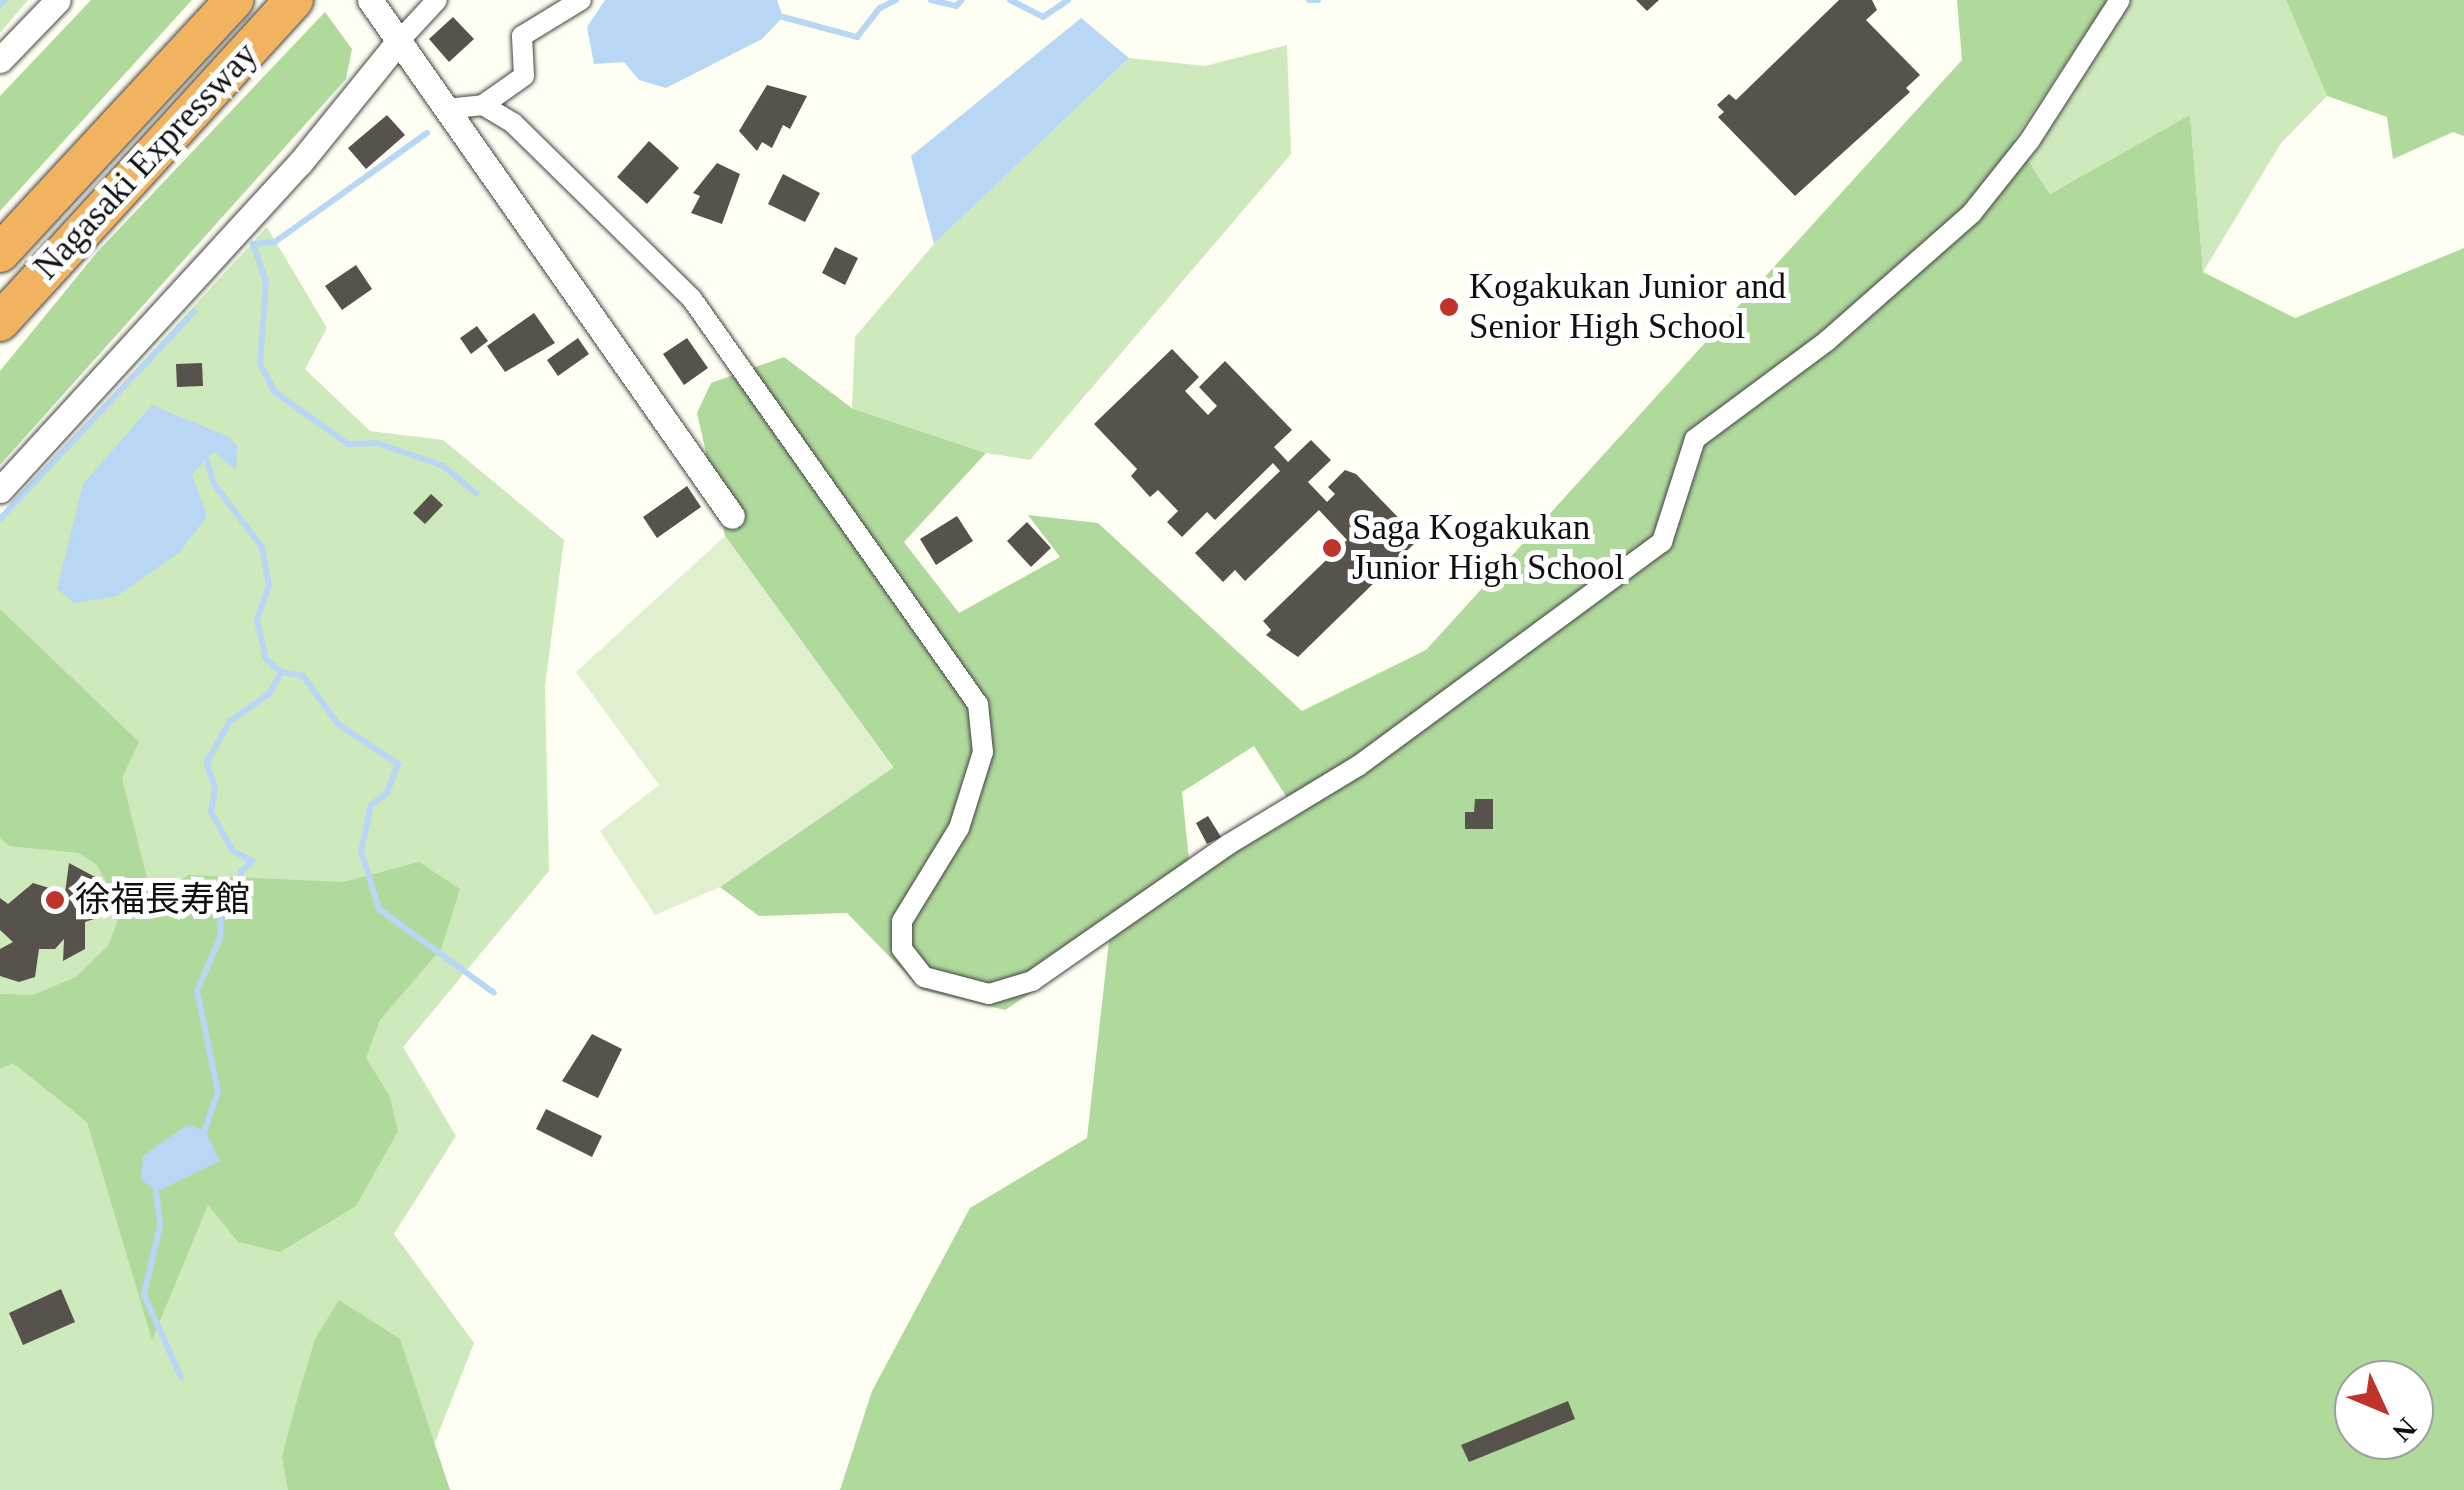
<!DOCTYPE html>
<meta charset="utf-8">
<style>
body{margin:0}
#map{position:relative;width:2464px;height:1490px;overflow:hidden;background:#fffef3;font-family:"Times New Roman","Noto Sans JP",serif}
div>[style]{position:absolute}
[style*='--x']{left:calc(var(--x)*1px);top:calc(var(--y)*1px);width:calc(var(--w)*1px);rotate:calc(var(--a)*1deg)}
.green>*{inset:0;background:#cee9bc}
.forest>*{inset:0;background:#b0da9c}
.pitch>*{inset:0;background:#e0f0ce}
.water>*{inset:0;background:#b8d7f5}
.stream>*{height:6px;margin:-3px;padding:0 3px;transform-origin:3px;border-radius:3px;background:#b8d7f5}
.building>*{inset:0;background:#58524c}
.roads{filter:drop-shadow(0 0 2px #434343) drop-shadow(0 0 2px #434343)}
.minor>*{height:20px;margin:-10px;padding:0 10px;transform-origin:10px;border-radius:10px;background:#fff}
.tertiary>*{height:25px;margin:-12.5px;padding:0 12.5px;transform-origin:12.5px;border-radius:12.5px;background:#fff}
.motorway>*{height:38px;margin:-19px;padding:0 19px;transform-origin:19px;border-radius:19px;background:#f1b35f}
.dots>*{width:28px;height:28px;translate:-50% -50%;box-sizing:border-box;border:5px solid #fff;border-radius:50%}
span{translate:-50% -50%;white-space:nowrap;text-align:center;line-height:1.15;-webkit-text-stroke:10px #fff;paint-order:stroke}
.street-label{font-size:35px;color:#101010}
.poi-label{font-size:35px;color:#101010}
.left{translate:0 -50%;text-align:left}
.north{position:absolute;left:2334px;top:1360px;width:100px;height:100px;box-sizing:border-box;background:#fff;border:2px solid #9f9f9f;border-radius:50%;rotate:134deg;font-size:28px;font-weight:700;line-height:40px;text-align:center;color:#101010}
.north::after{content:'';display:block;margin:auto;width:35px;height:45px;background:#be342a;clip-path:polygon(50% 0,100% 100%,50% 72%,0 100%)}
</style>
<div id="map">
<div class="green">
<div style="clip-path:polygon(0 0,28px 0,0 33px)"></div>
<div style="clip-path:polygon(2108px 0,2286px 0,2327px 96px,2281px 143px,2203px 272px,2190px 116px,2050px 194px,2014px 139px)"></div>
<div style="clip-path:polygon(1287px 45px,1291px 154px,1030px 460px,986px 453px,852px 409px,855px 337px,934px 244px,1129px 58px,1205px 66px)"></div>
<div style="clip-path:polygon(267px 227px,327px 328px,305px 369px,370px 431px,443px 440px,564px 540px,545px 686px,549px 871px,403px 1047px,456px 1136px,394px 1234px,474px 1343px,433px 1447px,450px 1490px,0 1490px,0 516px)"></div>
</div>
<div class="forest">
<div style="clip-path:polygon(91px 0,192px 0,0 211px,0 96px)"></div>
<div style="clip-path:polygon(evenodd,1957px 0,2108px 0,2014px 139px,2050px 194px,2190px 115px,2203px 272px,2295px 318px,2464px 248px,2464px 1490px,840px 1490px,872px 1391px,970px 1208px,1087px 1138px,1109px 941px,1005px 1010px,922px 990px,847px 913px,759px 916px,720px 887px,893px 767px,725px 536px,697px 413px,711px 383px,784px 357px,853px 409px,986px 453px,904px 542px,959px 613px,1060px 557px,1028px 515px,1098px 523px,1302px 711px,1426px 650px,1962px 60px,1957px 0,1254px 746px,1298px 815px,1191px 879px,1182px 792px,1254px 746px,1957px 0,2354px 1380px,2414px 1380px,2414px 1440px,2354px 1440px,2354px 1380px)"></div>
<div style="clip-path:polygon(2286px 0,2464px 0,2464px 136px,2453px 132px,2393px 159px,2387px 117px,2327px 96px)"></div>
<div style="clip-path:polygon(325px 12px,352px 49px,346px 79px,0 465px,0 371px,98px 251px)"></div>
<div style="clip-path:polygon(0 609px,139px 742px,122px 778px,153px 902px,188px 875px,343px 882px,419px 862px,460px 889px,441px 949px,380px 1020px,366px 1058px,389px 1095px,398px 1131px,356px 1206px,280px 1252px,238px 1242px,208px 1205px,152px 1340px,87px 1122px,13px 1063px,0 1069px,0 994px,33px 995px,76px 977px,108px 946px,117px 923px,115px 899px,97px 865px,79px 853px,9px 846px,0 838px)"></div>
<div style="clip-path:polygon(339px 1300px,400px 1339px,450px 1490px,288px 1490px,282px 1457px,298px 1396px,315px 1339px)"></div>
</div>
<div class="pitch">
<div style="clip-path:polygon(725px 536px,893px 768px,720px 887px,655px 915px,600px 831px,659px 785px,576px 672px)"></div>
</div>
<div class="water">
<div style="clip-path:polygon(605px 0,777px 0,783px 17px,762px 39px,666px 88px,639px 80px,624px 62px,594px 64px,587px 27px)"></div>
<div style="clip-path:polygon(1081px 18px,1129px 58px,934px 244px,911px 156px)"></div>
<div style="clip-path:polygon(152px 405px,229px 437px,237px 446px,236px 470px,214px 452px,206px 458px,192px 475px,207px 516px,180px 552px,117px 596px,75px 603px,57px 589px,83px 484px)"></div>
<div style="clip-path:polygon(187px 1125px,205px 1130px,220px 1161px,156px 1192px,141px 1179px,143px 1156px)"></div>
</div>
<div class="stream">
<div style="--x:931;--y:0;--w:26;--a:13"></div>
<div style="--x:956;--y:6;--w:8;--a:-45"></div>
<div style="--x:1010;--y:0;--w:37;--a:27"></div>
<div style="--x:1043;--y:17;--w:30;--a:-34"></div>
<div style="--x:1309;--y:0;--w:9;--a:0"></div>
<div style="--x:0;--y:5;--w:7;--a:-45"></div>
<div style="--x:783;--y:17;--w:77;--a:15.1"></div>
<div style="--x:857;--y:37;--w:37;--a:-52"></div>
<div style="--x:880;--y:8;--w:18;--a:-27"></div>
<div style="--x:427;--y:133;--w:187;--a:144.4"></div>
<div style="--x:275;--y:242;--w:22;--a:175"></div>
<div style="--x:253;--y:244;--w:39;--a:71"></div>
<div style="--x:266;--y:281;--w:83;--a:94.1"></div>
<div style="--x:260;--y:364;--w:32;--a:62"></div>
<div style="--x:275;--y:392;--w:90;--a:35.5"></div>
<div style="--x:348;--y:444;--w:29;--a:-2"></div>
<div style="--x:377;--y:443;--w:70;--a:19.2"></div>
<div style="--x:443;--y:466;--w:43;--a:39.3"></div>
<div style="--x:206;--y:458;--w:27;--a:73"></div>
<div style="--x:214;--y:484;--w:79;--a:52.7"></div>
<div style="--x:262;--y:547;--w:39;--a:80"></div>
<div style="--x:269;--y:585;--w:37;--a:109"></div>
<div style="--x:257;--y:620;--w:40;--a:77"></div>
<div style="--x:266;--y:659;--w:20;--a:41"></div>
<div style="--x:281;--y:672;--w:22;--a:10"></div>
<div style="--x:303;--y:676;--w:59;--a:53.9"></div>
<div style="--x:338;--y:724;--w:72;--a:33.7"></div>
<div style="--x:398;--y:764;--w:31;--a:111"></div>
<div style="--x:387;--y:793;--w:20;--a:143"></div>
<div style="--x:371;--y:805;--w:47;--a:102.3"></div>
<div style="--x:361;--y:851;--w:61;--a:72.8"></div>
<div style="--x:379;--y:909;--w:142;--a:36.1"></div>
<div style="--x:0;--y:519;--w:284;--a:-46.9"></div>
<div style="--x:205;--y:1130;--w:41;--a:-71.6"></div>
<div style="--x:218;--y:1091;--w:102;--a:-101.9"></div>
<div style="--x:197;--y:991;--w:58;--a:-66.5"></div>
<div style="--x:220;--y:938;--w:27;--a:-88"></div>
<div style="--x:221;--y:911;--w:26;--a:-40"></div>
<div style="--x:241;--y:894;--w:22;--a:-90"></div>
<div style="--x:241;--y:872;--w:16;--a:-45"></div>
<div style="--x:252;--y:861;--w:21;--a:-152"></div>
<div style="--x:233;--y:851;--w:45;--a:-119.4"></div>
<div style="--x:211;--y:812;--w:23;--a:-80"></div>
<div style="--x:215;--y:789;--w:28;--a:-107"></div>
<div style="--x:207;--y:762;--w:47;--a:-60.7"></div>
<div style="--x:230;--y:721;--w:47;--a:-34.7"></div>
<div style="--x:269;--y:694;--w:25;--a:-61"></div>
<div style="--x:156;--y:1192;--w:34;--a:83"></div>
<div style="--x:160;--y:1226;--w:71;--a:103.1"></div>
<div style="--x:144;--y:1295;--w:90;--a:65.7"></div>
</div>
<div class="building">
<div style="clip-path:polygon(1636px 0,1659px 0,1647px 11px)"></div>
<div style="clip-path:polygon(1839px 0,1872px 0,1877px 10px,1866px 20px,1920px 75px,1906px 88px,1910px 92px,1795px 196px,1718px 117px,1724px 112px,1717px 105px,1729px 94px,1736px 100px)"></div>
<div style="clip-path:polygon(453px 17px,474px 39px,449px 62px,429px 39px)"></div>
<div style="clip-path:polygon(767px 85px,807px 96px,790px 129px,783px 125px,772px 148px,762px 142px,757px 151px,739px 131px)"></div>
<div style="clip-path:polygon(387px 115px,405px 135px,366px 169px,348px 148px)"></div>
<div style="clip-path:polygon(649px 141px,679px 168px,647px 204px,617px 177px)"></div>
<div style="clip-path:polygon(717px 163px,740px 174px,722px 224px,691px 213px,700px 196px,693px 193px)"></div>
<div style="clip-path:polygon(783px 174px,820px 193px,805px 222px,768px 204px)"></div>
<div style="clip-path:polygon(835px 247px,858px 258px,845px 285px,822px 273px)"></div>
<div style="clip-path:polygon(356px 265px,372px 289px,342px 310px,325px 286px)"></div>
<div style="clip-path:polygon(534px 313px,555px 343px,505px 372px,487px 346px)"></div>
<div style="clip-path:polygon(477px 326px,488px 341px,471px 354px,460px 338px)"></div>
<div style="clip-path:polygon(578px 338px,589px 354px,558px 376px,547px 360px)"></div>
<div style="clip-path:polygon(687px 338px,708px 368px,684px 385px,663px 354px)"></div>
<div style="clip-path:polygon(1172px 349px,1199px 377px,1185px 391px,1208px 415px,1217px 406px,1199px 387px,1225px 361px,1292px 430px,1274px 447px,1288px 462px,1311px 440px,1331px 460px,1308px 482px,1327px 502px,1335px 494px,1328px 487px,1345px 470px,1356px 474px,1419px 539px,1298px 657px,1266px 635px,1271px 630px,1263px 621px,1347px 540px,1319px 510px,1245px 581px,1235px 570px,1223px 582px,1195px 553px,1280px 471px,1273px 463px,1215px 520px,1207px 512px,1182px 537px,1167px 522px,1178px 511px,1158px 490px,1150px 497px,1131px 476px,1137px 469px,1094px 424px)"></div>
<div style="clip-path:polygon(202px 363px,203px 386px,177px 387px,176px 364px)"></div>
<div style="clip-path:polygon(687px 486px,701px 507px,657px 538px,643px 517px)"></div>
<div style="clip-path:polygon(431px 494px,443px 505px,425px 524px,413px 513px)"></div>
<div style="clip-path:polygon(957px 516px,973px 541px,936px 565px,920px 539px)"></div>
<div style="clip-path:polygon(1027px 522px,1051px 548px,1031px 567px,1007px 541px)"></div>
<div style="clip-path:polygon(1475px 799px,1493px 799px,1493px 829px,1465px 829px,1465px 812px,1474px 812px)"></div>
<div style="clip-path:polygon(1208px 816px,1221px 837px,1207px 844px,1196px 823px)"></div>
<div style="clip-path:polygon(69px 863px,97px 878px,100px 917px,85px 922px,85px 949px,63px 961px,64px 939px,55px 949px,39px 949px,35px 977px,19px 982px,0 976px,0 949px,13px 942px,0 930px,0 898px,8px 904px,33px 883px,65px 893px)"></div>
<div style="clip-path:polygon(592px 1034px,622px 1049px,598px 1098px,562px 1081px)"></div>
<div style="clip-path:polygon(546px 1109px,602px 1136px,592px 1157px,536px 1129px)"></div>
<div style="clip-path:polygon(61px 1289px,75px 1322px,23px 1345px,9px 1313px)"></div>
<div style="clip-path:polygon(1568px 1401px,1575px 1419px,1469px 1462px,1461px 1445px)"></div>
</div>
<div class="roads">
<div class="minor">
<div style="--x:398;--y:42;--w:57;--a:-47.1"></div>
<div style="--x:483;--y:105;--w:35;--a:31"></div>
<div style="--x:513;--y:123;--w:251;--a:44.5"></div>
<div style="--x:692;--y:299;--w:496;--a:54.8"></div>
<div style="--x:978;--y:704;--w:48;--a:84.1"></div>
<div style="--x:983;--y:752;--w:80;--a:107.5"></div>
<div style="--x:959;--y:828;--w:109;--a:121.5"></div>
<div style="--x:902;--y:921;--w:28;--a:90"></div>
<div style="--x:902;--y:949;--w:36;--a:52"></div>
<div style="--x:924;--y:977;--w:67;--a:14.7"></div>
<div style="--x:989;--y:994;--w:45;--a:-16.8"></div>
<div style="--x:1032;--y:981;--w:240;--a:-34.8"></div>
<div style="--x:1229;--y:844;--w:151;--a:-31.2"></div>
<div style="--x:1358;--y:766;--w:378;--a:-36.4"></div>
<div style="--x:1662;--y:542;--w:108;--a:-72.2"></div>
<div style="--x:1695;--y:439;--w:164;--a:-36.6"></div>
<div style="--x:1827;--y:341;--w:193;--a:-41.4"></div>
<div style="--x:1972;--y:213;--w:93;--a:-51.5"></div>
<div style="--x:2030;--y:140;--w:166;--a:-57.3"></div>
<div style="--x:446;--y:109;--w:37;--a:-6"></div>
<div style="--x:483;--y:105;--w:50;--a:-35.3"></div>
<div style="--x:524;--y:76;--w:40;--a:-92.9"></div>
<div style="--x:522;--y:36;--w:69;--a:-31.4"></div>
</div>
<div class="tertiary">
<div style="--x:370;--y:0;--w:630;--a:54.95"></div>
<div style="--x:0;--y:60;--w:83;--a:-46"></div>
<div style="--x:0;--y:490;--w:444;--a:-47.5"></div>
<div style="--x:300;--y:163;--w:156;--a:-51"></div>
</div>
<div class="motorway">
<div style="--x:0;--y:253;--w:345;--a:-47.2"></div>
<div style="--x:0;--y:322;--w:436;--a:-47.6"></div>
</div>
</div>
<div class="dots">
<div style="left:1449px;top:307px;background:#be342a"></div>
<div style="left:1332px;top:548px;background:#be342a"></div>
<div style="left:55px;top:900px;background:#be342a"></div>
</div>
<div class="street-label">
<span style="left:146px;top:161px;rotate:-47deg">Nagasaki Expressway</span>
</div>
<div class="poi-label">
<span class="left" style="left:1469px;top:307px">Kogakukan Junior and<br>Senior High School</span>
<span class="left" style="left:1352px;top:548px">Saga Kogakukan<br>Junior High School</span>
<span class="left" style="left:75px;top:900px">徐福長寿館</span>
</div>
<div class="north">N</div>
</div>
